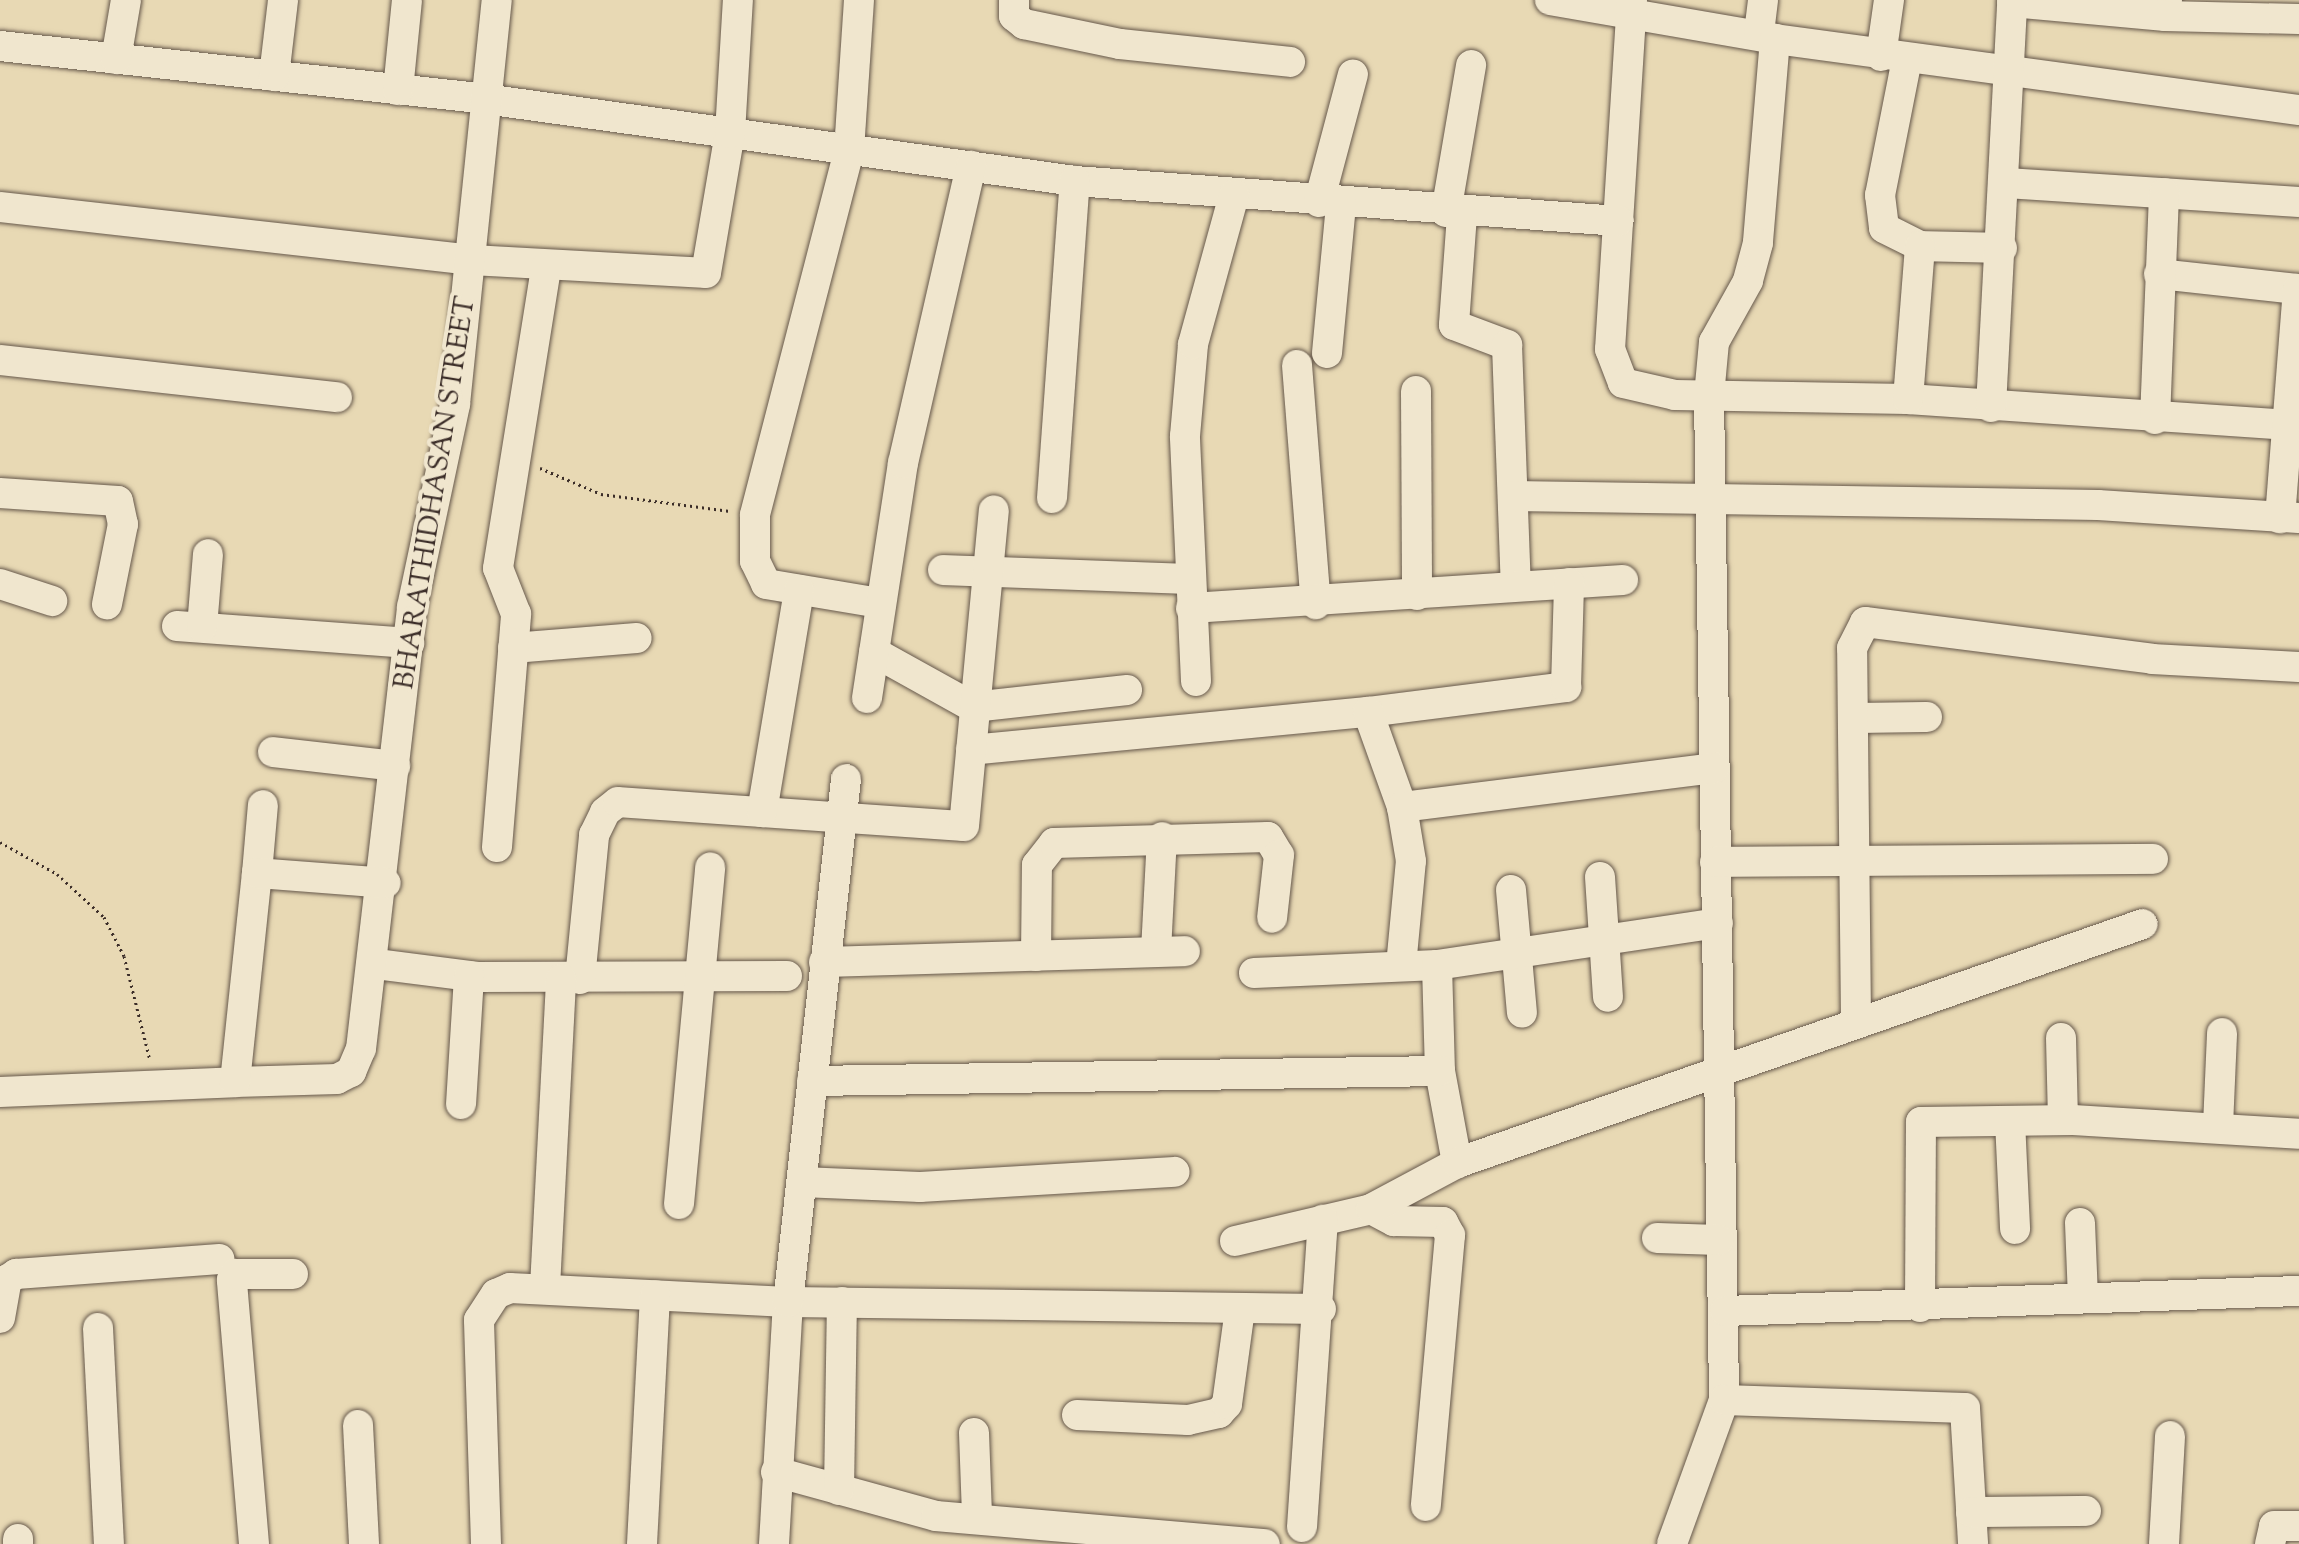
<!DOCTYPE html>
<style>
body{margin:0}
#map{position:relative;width:2299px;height:1544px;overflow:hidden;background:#e8d9b4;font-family:"Sorts Mill Goudy",serif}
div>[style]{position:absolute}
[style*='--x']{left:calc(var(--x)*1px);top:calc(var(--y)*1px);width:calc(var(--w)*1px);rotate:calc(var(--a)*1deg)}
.path>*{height:3px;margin-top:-1.5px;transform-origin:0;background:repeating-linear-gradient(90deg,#3b2d28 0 2px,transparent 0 6px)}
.roads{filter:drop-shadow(0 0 2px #66584b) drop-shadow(0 0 2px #66584b)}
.minor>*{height:30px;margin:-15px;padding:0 15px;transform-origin:15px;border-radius:15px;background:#f0e6ce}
span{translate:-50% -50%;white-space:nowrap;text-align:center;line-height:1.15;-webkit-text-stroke:8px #f0e6ce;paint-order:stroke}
.street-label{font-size:28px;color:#3b2d28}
</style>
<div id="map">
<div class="path">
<div style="--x:540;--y:468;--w:66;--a:23.1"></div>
<div style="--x:601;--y:494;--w:130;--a:7.5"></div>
<div style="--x:0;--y:842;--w:65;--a:29.3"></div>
<div style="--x:57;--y:874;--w:64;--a:42.5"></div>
<div style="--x:104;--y:917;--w:44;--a:62.9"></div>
<div style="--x:124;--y:956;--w:107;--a:76"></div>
</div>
<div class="roads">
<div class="minor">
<div style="--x:859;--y:0;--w:151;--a:93.8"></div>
<div style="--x:849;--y:151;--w:376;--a:104.5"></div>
<div style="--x:755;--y:515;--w:46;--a:90"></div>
<div style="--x:755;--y:561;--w:25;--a:64"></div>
<div style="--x:766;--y:584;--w:115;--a:9.5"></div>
<div style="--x:1014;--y:0;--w:16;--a:90"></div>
<div style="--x:1014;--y:16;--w:13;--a:39"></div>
<div style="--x:1024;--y:24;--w:98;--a:11.8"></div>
<div style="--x:1120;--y:44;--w:171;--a:6"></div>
<div style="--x:1550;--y:0;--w:228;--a:9.8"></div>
<div style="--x:1775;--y:39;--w:205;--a:94.8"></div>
<div style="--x:1758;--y:243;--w:39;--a:105"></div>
<div style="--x:1748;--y:281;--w:70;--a:119.1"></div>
<div style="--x:1714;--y:342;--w:54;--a:95.3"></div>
<div style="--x:1709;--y:396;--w:1004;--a:89.14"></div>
<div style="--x:1724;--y:1400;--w:153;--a:109.9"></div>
<div style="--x:1632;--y:0;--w:350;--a:93.6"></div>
<div style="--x:1610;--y:349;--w:36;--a:69"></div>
<div style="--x:1623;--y:383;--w:53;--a:13"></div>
<div style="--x:1675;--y:395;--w:233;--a:1"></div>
<div style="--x:1908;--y:399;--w:382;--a:3.9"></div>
<div style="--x:2167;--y:0;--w:16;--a:97"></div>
<div style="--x:2165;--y:16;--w:134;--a:1.3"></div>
<div style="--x:2012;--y:2;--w:154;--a:5.2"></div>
<div style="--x:1759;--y:33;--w:33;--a:-83"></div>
<div style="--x:1775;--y:39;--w:529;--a:7.72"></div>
<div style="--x:0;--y:46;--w:488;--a:6.2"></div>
<div style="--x:485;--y:99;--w:596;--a:7.91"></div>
<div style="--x:1075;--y:181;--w:545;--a:4.21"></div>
<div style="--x:1881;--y:56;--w:57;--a:-81.9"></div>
<div style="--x:116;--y:59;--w:60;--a:-80.4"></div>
<div style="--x:1907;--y:59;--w:139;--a:101.2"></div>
<div style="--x:1880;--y:195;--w:33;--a:83"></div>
<div style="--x:1884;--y:228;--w:40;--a:26.6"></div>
<div style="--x:1920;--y:246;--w:82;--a:1.4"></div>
<div style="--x:274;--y:76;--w:77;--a:-83.2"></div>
<div style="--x:398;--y:90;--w:90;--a:-84.3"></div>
<div style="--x:2006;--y:183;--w:294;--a:3.7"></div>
<div style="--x:1319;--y:202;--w:132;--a:-75.1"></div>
<div style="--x:0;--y:207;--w:476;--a:6.4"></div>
<div style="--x:473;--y:260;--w:233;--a:3.2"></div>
<div style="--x:706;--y:273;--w:142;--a:-80.3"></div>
<div style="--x:730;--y:133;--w:133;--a:-86.6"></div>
<div style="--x:1446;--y:212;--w:149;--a:-80.3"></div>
<div style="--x:1462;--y:215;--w:110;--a:94.2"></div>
<div style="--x:1454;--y:325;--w:57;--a:20.7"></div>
<div style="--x:1507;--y:345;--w:241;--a:87.9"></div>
<div style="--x:2159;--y:274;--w:140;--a:6.2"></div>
<div style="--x:2298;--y:289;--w:230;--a:94.5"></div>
<div style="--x:1327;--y:353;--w:150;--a:-84.6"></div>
<div style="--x:0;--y:360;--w:339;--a:6.3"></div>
<div style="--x:1297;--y:365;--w:240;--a:85.5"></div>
<div style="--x:1416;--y:391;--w:204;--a:89.7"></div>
<div style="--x:1908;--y:399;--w:153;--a:-85.5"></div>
<div style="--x:1991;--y:407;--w:408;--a:-87"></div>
<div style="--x:2155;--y:419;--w:226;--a:-87.7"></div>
<div style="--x:0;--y:493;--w:118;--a:3.9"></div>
<div style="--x:118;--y:501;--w:24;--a:78"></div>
<div style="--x:123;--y:524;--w:82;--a:101.3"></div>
<div style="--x:1513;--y:496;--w:585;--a:0.88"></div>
<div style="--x:2098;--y:505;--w:201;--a:3.7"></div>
<div style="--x:1052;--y:498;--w:318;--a:-85.9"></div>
<div style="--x:943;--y:570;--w:245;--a:2.1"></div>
<div style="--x:0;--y:584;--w:55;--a:18.1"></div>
<div style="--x:1191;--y:608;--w:433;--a:-3.7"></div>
<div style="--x:177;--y:626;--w:233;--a:4.2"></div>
<div style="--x:202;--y:627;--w:73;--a:-85.3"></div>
<div style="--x:513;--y:648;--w:124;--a:-4.6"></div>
<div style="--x:874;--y:652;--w:113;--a:29.1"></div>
<div style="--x:973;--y:707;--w:155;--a:-6.3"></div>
<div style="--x:1196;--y:681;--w:245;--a:-92.6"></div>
<div style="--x:1185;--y:436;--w:92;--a:-85"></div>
<div style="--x:1193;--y:344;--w:155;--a:-74.6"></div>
<div style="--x:867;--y:698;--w:238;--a:-81.3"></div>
<div style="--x:903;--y:463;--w:305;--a:-77.1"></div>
<div style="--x:1368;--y:712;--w:200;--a:-7.2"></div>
<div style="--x:1566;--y:687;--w:104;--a:-88.3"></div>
<div style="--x:1855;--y:718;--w:72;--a:-0.8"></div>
<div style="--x:971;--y:750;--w:399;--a:-5.5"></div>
<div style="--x:1368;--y:712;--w:101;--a:70.3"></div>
<div style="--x:1402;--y:807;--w:315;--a:-7.1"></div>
<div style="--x:273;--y:752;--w:123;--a:6.5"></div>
<div style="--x:762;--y:812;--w:202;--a:4"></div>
<div style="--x:964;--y:826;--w:317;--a:-84.6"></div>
<div style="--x:497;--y:847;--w:234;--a:-85.3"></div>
<div style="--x:516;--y:614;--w:49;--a:-111.4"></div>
<div style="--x:498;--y:568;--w:305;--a:-80.9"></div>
<div style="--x:1715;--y:862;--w:438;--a:-0.4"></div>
<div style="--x:257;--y:873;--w:68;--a:-85"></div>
<div style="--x:1600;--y:877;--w:120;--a:86.2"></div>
<div style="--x:1511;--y:890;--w:123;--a:84.9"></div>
<div style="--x:1156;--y:951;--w:114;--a:-87"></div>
<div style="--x:1036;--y:956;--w:91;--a:-89.4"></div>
<div style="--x:1037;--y:865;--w:28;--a:-52"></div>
<div style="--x:1054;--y:843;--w:214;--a:-1.6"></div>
<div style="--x:1268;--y:837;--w:21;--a:59"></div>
<div style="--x:1279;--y:855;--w:63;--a:96.3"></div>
<div style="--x:824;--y:962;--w:361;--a:-1.7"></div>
<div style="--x:376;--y:964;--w:102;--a:7.3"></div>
<div style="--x:477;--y:977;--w:310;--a:-0.2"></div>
<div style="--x:1437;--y:965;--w:106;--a:88.4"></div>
<div style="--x:1440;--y:1071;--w:94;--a:79.5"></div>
<div style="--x:1401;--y:966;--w:105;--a:-84.6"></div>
<div style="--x:1411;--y:861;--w:55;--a:-99.5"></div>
<div style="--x:1254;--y:973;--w:183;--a:-2.5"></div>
<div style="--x:1437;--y:965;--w:284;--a:-8.5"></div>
<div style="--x:580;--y:979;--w:145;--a:-84.4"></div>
<div style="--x:594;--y:835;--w:25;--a:-64"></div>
<div style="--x:605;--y:812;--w:16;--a:-38"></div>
<div style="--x:618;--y:802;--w:144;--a:4"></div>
<div style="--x:762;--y:812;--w:225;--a:-80.5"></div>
<div style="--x:1856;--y:1019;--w:371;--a:-90.6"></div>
<div style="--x:1852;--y:648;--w:29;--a:-63"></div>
<div style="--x:1865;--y:622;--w:289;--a:7.3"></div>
<div style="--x:2152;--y:659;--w:147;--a:3.1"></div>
<div style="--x:2061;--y:1038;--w:82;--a:88.6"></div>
<div style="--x:812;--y:1081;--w:628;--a:-0.91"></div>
<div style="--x:235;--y:1082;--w:102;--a:-1.7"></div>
<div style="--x:337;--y:1079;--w:16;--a:-27"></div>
<div style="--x:351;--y:1072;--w:25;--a:-67"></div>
<div style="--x:361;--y:1049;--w:445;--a:-83.4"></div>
<div style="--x:412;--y:607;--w:208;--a:-78"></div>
<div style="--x:455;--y:404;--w:406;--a:-84.1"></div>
<div style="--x:0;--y:1092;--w:235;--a:-2.4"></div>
<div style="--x:235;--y:1082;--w:210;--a:-84"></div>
<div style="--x:257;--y:873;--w:129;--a:4.4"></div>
<div style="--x:461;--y:1104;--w:128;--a:-86.4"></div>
<div style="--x:2010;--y:1121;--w:108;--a:87.3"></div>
<div style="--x:2218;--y:1126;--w:93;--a:-87.5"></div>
<div style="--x:802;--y:1182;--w:118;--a:2.4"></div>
<div style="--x:920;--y:1187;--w:255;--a:-3.4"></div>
<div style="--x:679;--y:1204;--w:338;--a:-84.7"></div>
<div style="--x:1371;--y:1209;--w:26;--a:28"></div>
<div style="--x:1394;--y:1221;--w:49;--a:1.2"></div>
<div style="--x:1443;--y:1222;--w:15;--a:62"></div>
<div style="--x:1450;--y:1235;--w:272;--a:95.1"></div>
<div style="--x:2080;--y:1223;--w:75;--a:87.7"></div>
<div style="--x:1657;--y:1238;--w:62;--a:1.8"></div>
<div style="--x:1235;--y:1241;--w:140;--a:-13.2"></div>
<div style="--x:1371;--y:1209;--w:98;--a:-28.1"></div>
<div style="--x:1457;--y:1163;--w:726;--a:-19.21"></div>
<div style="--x:545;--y:1287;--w:308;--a:-87"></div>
<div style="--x:1920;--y:1307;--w:185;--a:-89.7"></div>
<div style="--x:1921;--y:1122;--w:152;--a:-0.8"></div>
<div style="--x:2073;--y:1120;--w:226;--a:3.5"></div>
<div style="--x:1725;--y:1311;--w:574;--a:-2"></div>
<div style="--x:0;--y:1318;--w:39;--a:-80"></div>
<div style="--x:7;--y:1280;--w:11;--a:-34"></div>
<div style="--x:16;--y:1274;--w:204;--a:-4.2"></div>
<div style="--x:98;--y:1328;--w:216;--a:87.1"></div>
<div style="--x:1724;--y:1400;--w:241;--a:1.9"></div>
<div style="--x:1965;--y:1408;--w:136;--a:86.6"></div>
<div style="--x:1077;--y:1415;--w:111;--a:2.6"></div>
<div style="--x:1188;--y:1420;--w:32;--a:-13"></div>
<div style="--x:1219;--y:1413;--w:12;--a:-48"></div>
<div style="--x:1227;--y:1404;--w:96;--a:-82.2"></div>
<div style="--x:358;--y:1425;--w:119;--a:87.1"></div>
<div style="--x:974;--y:1433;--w:82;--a:87.9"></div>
<div style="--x:776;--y:1472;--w:166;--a:15.4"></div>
<div style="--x:936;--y:1516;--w:330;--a:4.9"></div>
<div style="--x:839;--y:1490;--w:188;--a:-89.1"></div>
<div style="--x:1971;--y:1512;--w:115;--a:-0.5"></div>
<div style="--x:1302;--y:1527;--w:308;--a:-86.1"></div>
<div style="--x:18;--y:1539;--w:5;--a:90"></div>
<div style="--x:254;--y:1544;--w:265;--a:-94.8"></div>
<div style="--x:232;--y:1280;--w:7;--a:-63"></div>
<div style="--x:235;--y:1274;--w:58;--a:0"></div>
<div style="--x:486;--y:1544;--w:224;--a:-91.8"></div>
<div style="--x:479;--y:1320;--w:31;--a:-57"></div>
<div style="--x:496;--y:1294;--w:15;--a:-23"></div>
<div style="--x:510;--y:1288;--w:278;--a:2.9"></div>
<div style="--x:788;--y:1302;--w:533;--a:0.75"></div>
<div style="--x:642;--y:1544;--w:249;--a:-87"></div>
<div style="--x:774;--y:1544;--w:242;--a:-86.7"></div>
<div style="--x:788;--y:1302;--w:526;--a:-83.67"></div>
<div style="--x:2164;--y:1544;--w:108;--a:-86.8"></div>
<div style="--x:2270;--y:1544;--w:18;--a:-77"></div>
<div style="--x:2274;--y:1526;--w:25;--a:0"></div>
</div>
</div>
<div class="street-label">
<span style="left:436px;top:493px;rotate:-81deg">BHARATHIDHASAN STREET</span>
</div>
</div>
